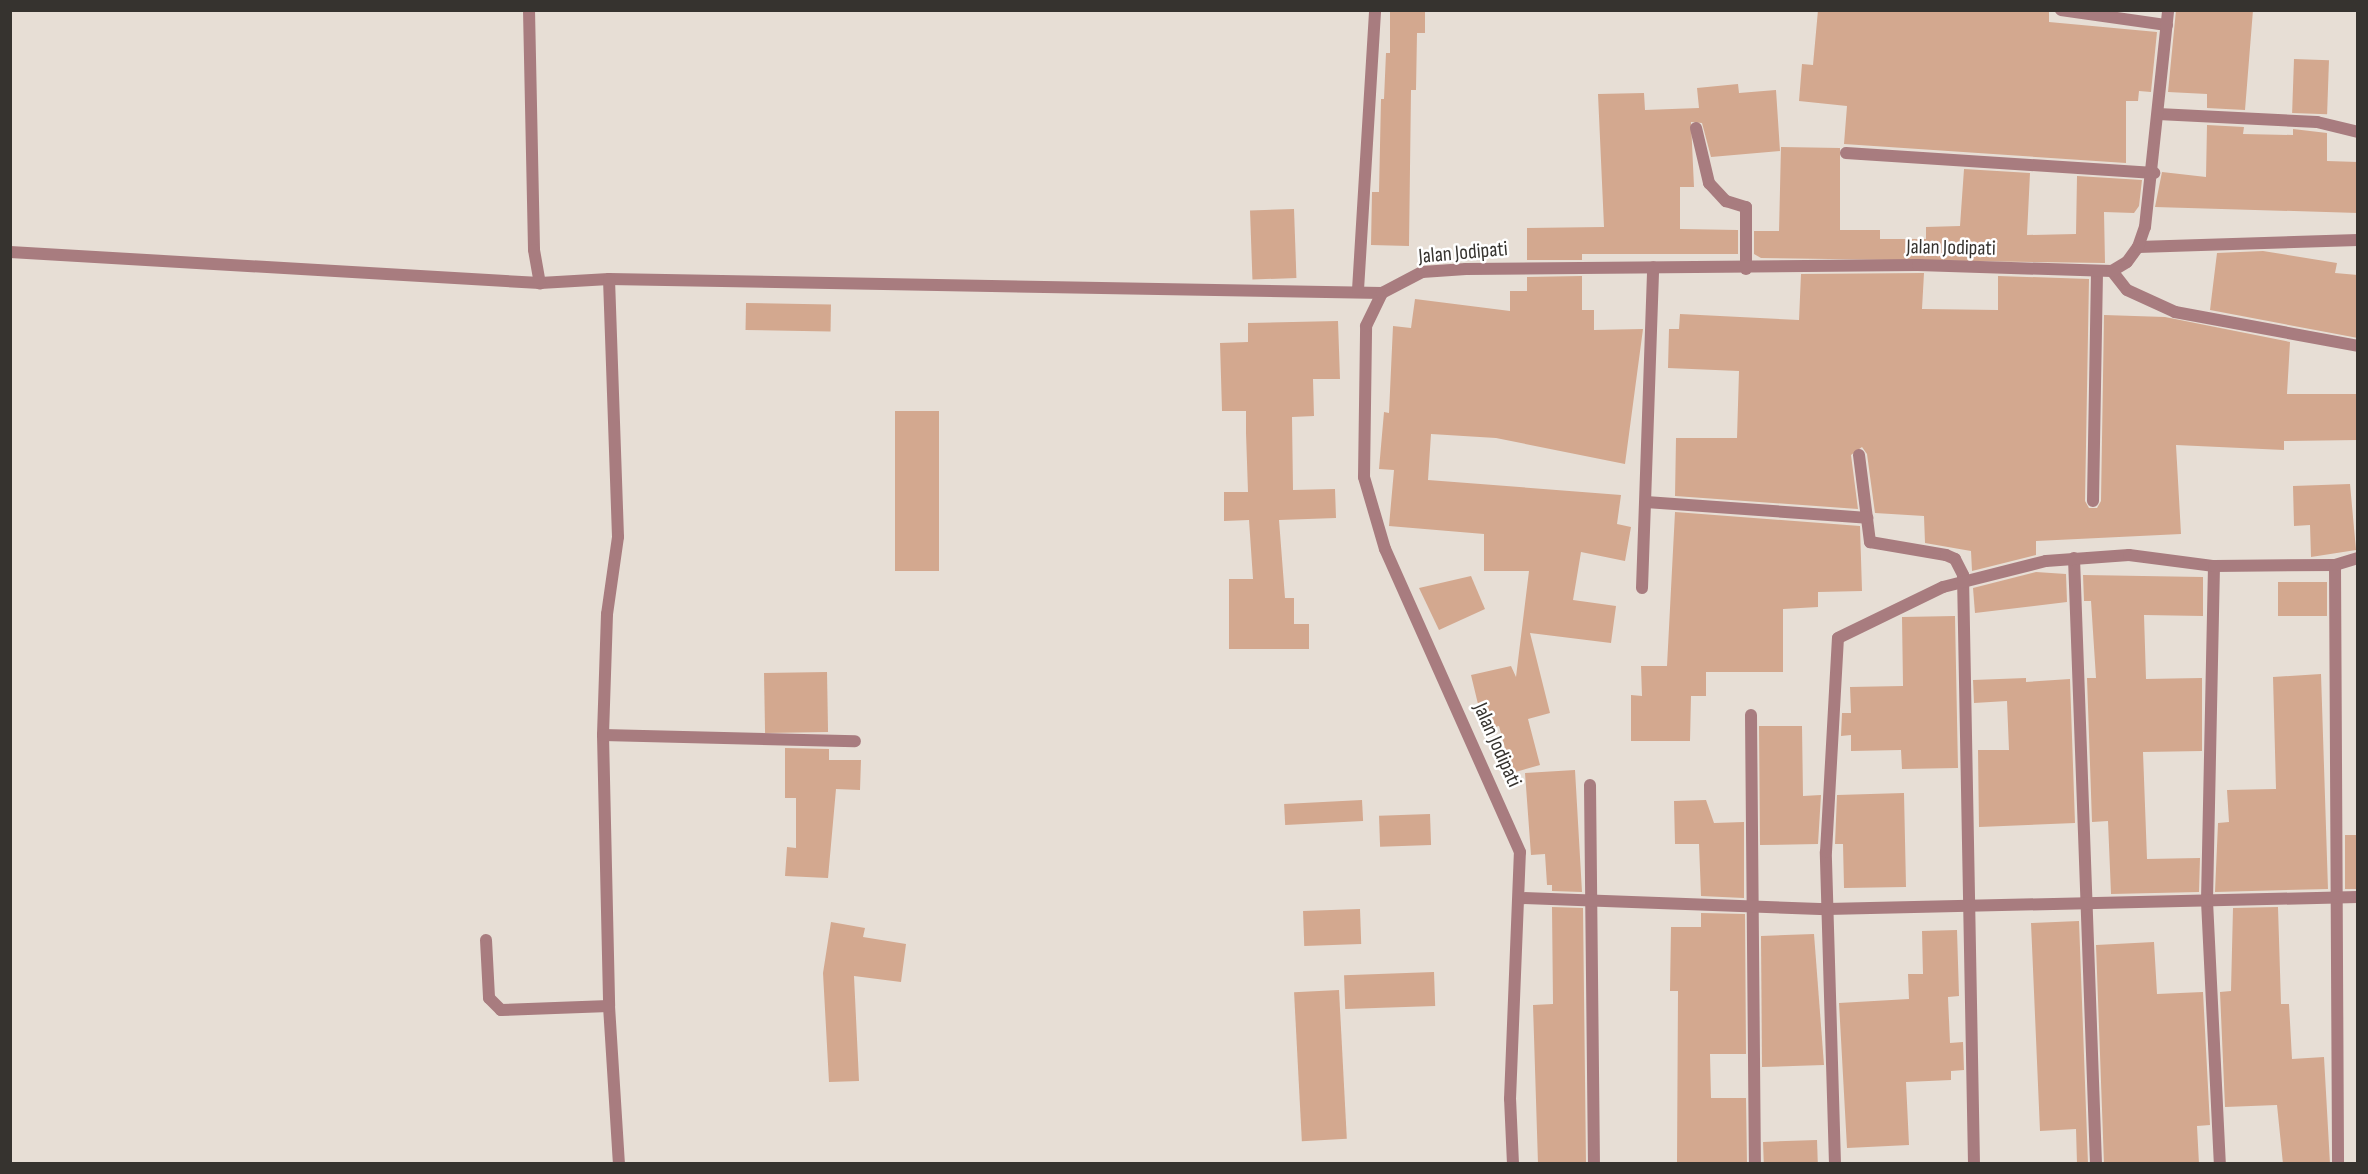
<!DOCTYPE html>
<html>
<head>
<meta charset="utf-8">
<style>
  body { margin:0 }
  #map { position:relative; width:2368px; height:1174px; overflow:hidden; background:#e7ded5; font-family:"Sofia Sans Condensed",sans-serif }
  div>[style] { position:absolute }
  .building>* { inset:0; background:#d3a88f; transform-origin:0 0 }
  .minor>* { height:12px; margin:-6px; padding:0 6px; transform-origin:6px; border-radius:6px; background:#a87c7f }
  .tertiary>* { height:12px; margin:-6px; padding:0 6px; transform-origin:6px; border-radius:6px; background:#a87c7f }
  span { translate:-50% -50%; white-space:nowrap; text-align:center; line-height:1.15; -webkit-text-stroke:5px #fff; paint-order:stroke }
  .street-label { font-size:21px; color:#36332f }
  .frame { position:absolute; inset:0; border:12px solid #36332f; pointer-events:none }
</style>
</head>
<body>
<div id="map">
  <div class="building">
    <i style="clip-path:polygon(1390px 10px,1425px 10px,1425px 33px,1417px 33px,1416px 90px,1411px 90px,1409px 246px,1371px 245px,1372px 192px,1379px 192px,1381px 99px,1384px 99px,1386px 53px,1390px 53px)"></i>
    <i style="clip-path:polygon(1818px 10px,2049px 12px,2049px 22px,2157px 32px,2151px 92px,2139px 91px,2138px 101px,2126px 101px,2126px 163px,1844px 144px,1847px 106px,1799px 101px,1802px 64px,1813px 65px)"></i>
    <i style="clip-path:polygon(2176px 10px,2253px 10px,2245px 110px,2207px 108px,2207px 94px,2168px 92px)"></i>
    <i style="left:2294px;top:59px;width:35px;height:54px;rotate:2deg"></i>
    <i style="clip-path:polygon(1738px 84px,1739px 93px,1776px 90px,1780px 151px,1711px 157px,1702px 123px,1691px 122px,1694px 187px,1680px 187px,1680px 229px,1738px 230px,1738px 254px,1582px 254px,1582px 260px,1527px 260px,1527px 228px,1604px 227px,1598px 94px,1644px 93px,1645px 110px,1699px 108px,1697px 88px)"></i>
    <i style="clip-path:polygon(2207px 125px,2244px 127px,2243px 134px,2293px 135px,2293px 129px,2327px 133px,2327px 161px,2358px 162px,2358px 213px,2155px 207px,2162px 172px,2206px 177px)"></i>
    <i style="clip-path:polygon(1781px 147px,1840px 148px,1840px 230px,1880px 230px,1880px 239px,1926px 239px,1926px 227px,1960px 226px,1964px 169px,2030px 173px,2027px 235px,2076px 234px,2077px 176px,2142px 180px,2139px 206px,2134px 213px,2104px 212px,2105px 263px,1761px 258px,1754px 254px,1754px 231px,1779px 231px)"></i>
    <i style="left:1294px;top:209px;width:69px;height:44px;rotate:88deg"></i>
    <i style="clip-path:polygon(2263px 251px,2337px 263px,2335px 273px,2358px 275px,2358px 338px,2210px 310px,2217px 253px)"></i>
    <i style="clip-path:polygon(1924px 273px,1922px 309px,1998px 310px,1998px 276px,2089px 279px,2085px 501px,2089px 508px,2097px 508px,2101px 501px,2104px 315px,2165px 317px,2290px 342px,2287px 394px,2358px 394px,2358px 440px,2284px 441px,2284px 450px,2176px 445px,2181px 534px,2036px 541px,2036px 555px,1972px 571px,1971px 551px,1925px 543px,1924px 516px,1875px 513px,1867px 454px,1862px 447px,1851px 455px,1858px 509px,1675px 496px,1676px 438px,1737px 438px,1739px 371px,1668px 368px,1669px 329px,1679px 329px,1680px 314px,1799px 320px,1801px 274px)"></i>
    <i style="clip-path:polygon(1582px 276px,1582px 310px,1594px 310px,1594px 330px,1643px 329px,1625px 464px,1496px 438px,1431px 434px,1428px 480px,1621px 495px,1617px 524px,1631px 527px,1625px 561px,1581px 552px,1573px 600px,1616px 606px,1611px 643px,1530px 633px,1550px 713px,1528px 719px,1540px 765px,1512px 773px,1499px 726px,1484px 729px,1471px 675px,1511px 666px,1516px 677px,1529px 571px,1484px 571px,1484px 534px,1389px 526px,1394px 470px,1379px 469px,1384px 412px,1389px 413px,1393px 326px,1411px 328px,1415px 299px,1510px 311px,1510px 291px,1527px 291px,1527px 277px)"></i>
    <i style="left:746px;top:303px;width:85px;height:27px;rotate:1deg"></i>
    <i style="clip-path:polygon(1338px 321px,1340px 379px,1313px 379px,1314px 416px,1292px 417px,1293px 490px,1335px 489px,1336px 518px,1279px 520px,1285px 598px,1294px 598px,1294px 624px,1309px 624px,1309px 649px,1229px 649px,1229px 579px,1253px 579px,1249px 520px,1224px 521px,1224px 492px,1248px 492px,1246px 433px,1246px 411px,1222px 411px,1220px 343px,1248px 342px,1248px 323px)"></i>
    <i style="left:895px;top:411px;width:44px;height:160px"></i>
    <i style="clip-path:polygon(2350px 484px,2356px 550px,2311px 557px,2310px 525px,2294px 526px,2293px 486px)"></i>
    <i style="clip-path:polygon(1675px 512px,1860px 526px,1862px 591px,1818px 592px,1818px 607px,1783px 609px,1783px 672px,1706px 672px,1706px 696px,1691px 696px,1690px 741px,1631px 741px,1631px 695px,1642px 696px,1641px 666px,1667px 666px)"></i>
    <i style="clip-path:polygon(2036px 572px,2066px 574px,2067px 602px,1975px 613px,1973px 588px)"></i>
    <i style="clip-path:polygon(2083px 575px,2203px 577px,2203px 616px,2144px 615px,2146px 679px,2202px 678px,2202px 751px,2143px 752px,2147px 859px,2200px 858px,2199px 892px,2111px 894px,2108px 821px,2092px 822px,2087px 678px,2096px 678px,2091px 601px,2084px 601px)"></i>
    <i style="clip-path:polygon(1471px 576px,1485px 609px,1439px 630px,1419px 588px)"></i>
    <i style="left:2327px;top:582px;width:34px;height:49px;rotate:90deg"></i>
    <i style="clip-path:polygon(1955px 616px,1958px 768px,1902px 769px,1901px 750px,1851px 751px,1851px 735px,1841px 736px,1842px 713px,1851px 713px,1850px 687px,1903px 686px,1902px 617px)"></i>
    <i style="left:827px;top:672px;width:60px;height:63px;rotate:89deg"></i>
    <i style="clip-path:polygon(2321px 674px,2328px 889px,2215px 892px,2218px 823px,2229px 822px,2227px 790px,2276px 789px,2273px 677px)"></i>
    <i style="clip-path:polygon(2026px 678px,2026px 682px,2070px 679px,2075px 823px,1979px 827px,1978px 750px,2009px 750px,2007px 701px,1974px 703px,1973px 680px)"></i>
    <i style="clip-path:polygon(1759px 726px,1802px 726px,1803px 796px,1821px 795px,1818px 844px,1760px 845px)"></i>
    <i style="clip-path:polygon(785px 748px,829px 749px,829px 760px,861px 760px,860px 790px,836px 789px,828px 878px,785px 876px,787px 847px,796px 848px,796px 798px,785px 798px)"></i>
    <i style="clip-path:polygon(1575px 770px,1582px 892px,1552px 891px,1552px 885px,1547px 885px,1545px 854px,1531px 855px,1525px 773px)"></i>
    <i style="clip-path:polygon(1904px 793px,1906px 887px,1844px 888px,1843px 844px,1835px 844px,1837px 795px)"></i>
    <i style="left:1362px;top:800px;width:21px;height:78px;rotate:87deg"></i>
    <i style="clip-path:polygon(1706px 800px,1714px 823px,1744px 822px,1744px 898px,1701px 896px,1699px 844px,1675px 844px,1674px 801px)"></i>
    <i style="left:1430px;top:814px;width:31px;height:51px;rotate:88deg"></i>
    <i style="left:2358px;top:835px;width:54px;height:13px;rotate:90deg"></i>
    <i style="clip-path:polygon(1552px 907px,1583px 908px,1586px 1164px,1538px 1164px,1533px 1005px,1553px 1004px)"></i>
    <i style="clip-path:polygon(2278px 907px,2281px 1004px,2289px 1004px,2292px 1059px,2324px 1057px,2330px 1164px,2283px 1164px,2277px 1105px,2225px 1107px,2220px 992px,2231px 991px,2233px 908px)"></i>
    <i style="left:1360px;top:909px;width:35px;height:57px;rotate:88deg"></i>
    <i style="clip-path:polygon(1701px 913px,1745px 914px,1746px 1054px,1710px 1054px,1711px 1098px,1746px 1098px,1747px 1164px,1677px 1164px,1678px 991px,1670px 991px,1671px 927px,1701px 927px)"></i>
    <i style="clip-path:polygon(2079px 921px,2088px 1164px,2077px 1164px,2076px 1129px,2040px 1131px,2031px 923px)"></i>
    <i style="clip-path:polygon(831px 922px,865px 928px,863px 937px,906px 944px,901px 982px,854px 976px,859px 1081px,829px 1082px,823px 973px)"></i>
    <i style="clip-path:polygon(1957px 930px,1959px 996px,1948px 997px,1950px 1043px,1963px 1042px,1964px 1070px,1951px 1071px,1951px 1080px,1906px 1082px,1909px 1145px,1847px 1148px,1839px 1003px,1909px 999px,1908px 974px,1923px 974px,1922px 931px)"></i>
    <i style="clip-path:polygon(1814px 934px,1824px 1065px,1762px 1067px,1761px 936px)"></i>
    <i style="clip-path:polygon(2154px 942px,2157px 994px,2203px 992px,2210px 1125px,2197px 1126px,2199px 1164px,2104px 1164px,2096px 945px)"></i>
    <i style="left:1434px;top:972px;width:34px;height:90px;rotate:88deg"></i>
    <i style="left:1339px;top:990px;width:149px;height:45px;rotate:87deg"></i>
    <i style="left:1817px;top:1140px;width:24px;height:54px;rotate:88deg"></i>
  </div>
  <div class="minor">
    <i style="left:529px;top:10px;width:240px;rotate:88.8deg"></i>
    <i style="left:534px;top:250px;width:34px;rotate:80deg"></i>
    <i style="left:540px;top:283px;width:69px;rotate:-3.3deg"></i>
    <i style="left:609px;top:279px;width:773px;rotate:1.04deg"></i>
    <i style="left:2061px;top:10px;width:107px;rotate:8.1deg"></i>
    <i style="left:2158px;top:114px;width:159px;rotate:2.9deg"></i>
    <i style="left:2317px;top:122px;width:42px;rotate:13.7deg"></i>
    <i style="left:1696px;top:128px;width:57px;rotate:76.7deg"></i>
    <i style="left:1709px;top:183px;width:25px;rotate:47deg"></i>
    <i style="left:1726px;top:201px;width:21px;rotate:17deg"></i>
    <i style="left:1746px;top:207px;width:62px;rotate:90deg"></i>
    <i style="left:1846px;top:153px;width:309px;rotate:3.7deg"></i>
    <i style="left:2138px;top:247px;width:220px;rotate:-1.8deg"></i>
    <i style="left:10px;top:252px;width:531px;rotate:3.35deg"></i>
    <i style="left:2112px;top:271px;width:24px;rotate:52deg"></i>
    <i style="left:2127px;top:290px;width:53px;rotate:24.6deg"></i>
    <i style="left:2175px;top:312px;width:186px;rotate:10.5deg"></i>
    <i style="left:609px;top:279px;width:258px;rotate:88deg"></i>
    <i style="left:618px;top:537px;width:78px;rotate:98.1deg"></i>
    <i style="left:607px;top:614px;width:121px;rotate:91.9deg"></i>
    <i style="left:603px;top:735px;width:271px;rotate:88.7deg"></i>
    <i style="left:609px;top:1006px;width:158px;rotate:86.4deg"></i>
    <i style="left:1358px;top:290px;width:281px;rotate:-86.5deg"></i>
    <i style="left:1859px;top:455px;width:88px;rotate:82.8deg"></i>
    <i style="left:1870px;top:542px;width:77px;rotate:9.7deg"></i>
    <i style="left:1946px;top:555px;width:10px;rotate:24deg"></i>
    <i style="left:1955px;top:559px;width:18px;rotate:63deg"></i>
    <i style="left:1963px;top:575px;width:589px;rotate:88.93deg"></i>
    <i style="left:2093px;top:501px;width:230px;rotate:-89deg"></i>
    <i style="left:1646px;top:502px;width:222px;rotate:4.1deg"></i>
    <i style="left:2074px;top:558px;width:606px;rotate:87.92deg"></i>
    <i style="left:2335px;top:565px;width:599px;rotate:89.71deg"></i>
    <i style="left:2214px;top:566px;width:335px;rotate:91.2deg"></i>
    <i style="left:2207px;top:901px;width:263px;rotate:87.2deg"></i>
    <i style="left:1642px;top:588px;width:321px;rotate:-88deg"></i>
    <i style="left:1751px;top:715px;width:449px;rotate:89.5deg"></i>
    <i style="left:603px;top:735px;width:252px;rotate:1.4deg"></i>
    <i style="left:1590px;top:785px;width:379px;rotate:89.4deg"></i>
    <i style="left:1522px;top:898px;width:305px;rotate:2.1deg"></i>
    <i style="left:1827px;top:909px;width:531px;rotate:-1.29deg"></i>
    <i style="left:486px;top:940px;width:58px;rotate:87deg"></i>
    <i style="left:489px;top:998px;width:17px;rotate:45deg"></i>
    <i style="left:501px;top:1010px;width:108px;rotate:-2.1deg"></i>
    <i style="left:1835px;top:1164px;width:312px;rotate:-91.7deg"></i>
    <i style="left:1826px;top:852px;width:214px;rotate:-86.8deg"></i>
    <i style="left:1838px;top:638px;width:117px;rotate:-25.9deg"></i>
    <i style="left:1943px;top:587px;width:106px;rotate:-14.2deg"></i>
    <i style="left:2046px;top:561px;width:83px;rotate:-4.1deg"></i>
    <i style="left:2129px;top:555px;width:86px;rotate:7.4deg"></i>
    <i style="left:2214px;top:566px;width:121px;rotate:-0.5deg"></i>
    <i style="left:2335px;top:565px;width:24px;rotate:-17deg"></i>
  </div>
  <div class="tertiary">
    <i style="left:1513px;top:1164px;width:65px;rotate:-92.6deg"></i>
    <i style="left:1510px;top:1099px;width:247px;rotate:-87.7deg"></i>
    <i style="left:1520px;top:852px;width:332px;rotate:-114deg"></i>
    <i style="left:1385px;top:549px;width:75px;rotate:-106.3deg"></i>
    <i style="left:1364px;top:477px;width:151px;rotate:-89.2deg"></i>
    <i style="left:1366px;top:326px;width:37px;rotate:-64deg"></i>
    <i style="left:1382px;top:293px;width:45px;rotate:-27.7deg"></i>
    <i style="left:1422px;top:272px;width:44px;rotate:-3.9deg"></i>
    <i style="left:1466px;top:269px;width:452px;rotate:-0.5deg"></i>
    <i style="left:1918px;top:265px;width:194px;rotate:1.8deg"></i>
    <i style="left:2112px;top:271px;width:17px;rotate:-31deg"></i>
    <i style="left:2127px;top:262px;width:19px;rotate:-54deg"></i>
    <i style="left:2138px;top:247px;width:21px;rotate:-71deg"></i>
    <i style="left:2145px;top:227px;width:218px;rotate:-83.9deg"></i>
  </div>
  <div class="street-label">
    <span style="left:1951px;top:248px;rotate:1deg">Jalan Jodipati</span>
    <span style="left:1463px;top:253px;rotate:-5deg">Jalan Jodipati</span>
    <span style="left:1497px;top:745px;rotate:66deg">Jalan Jodipati</span>
  </div>
  <div class="frame"></div>
</div>
</body>
</html>
